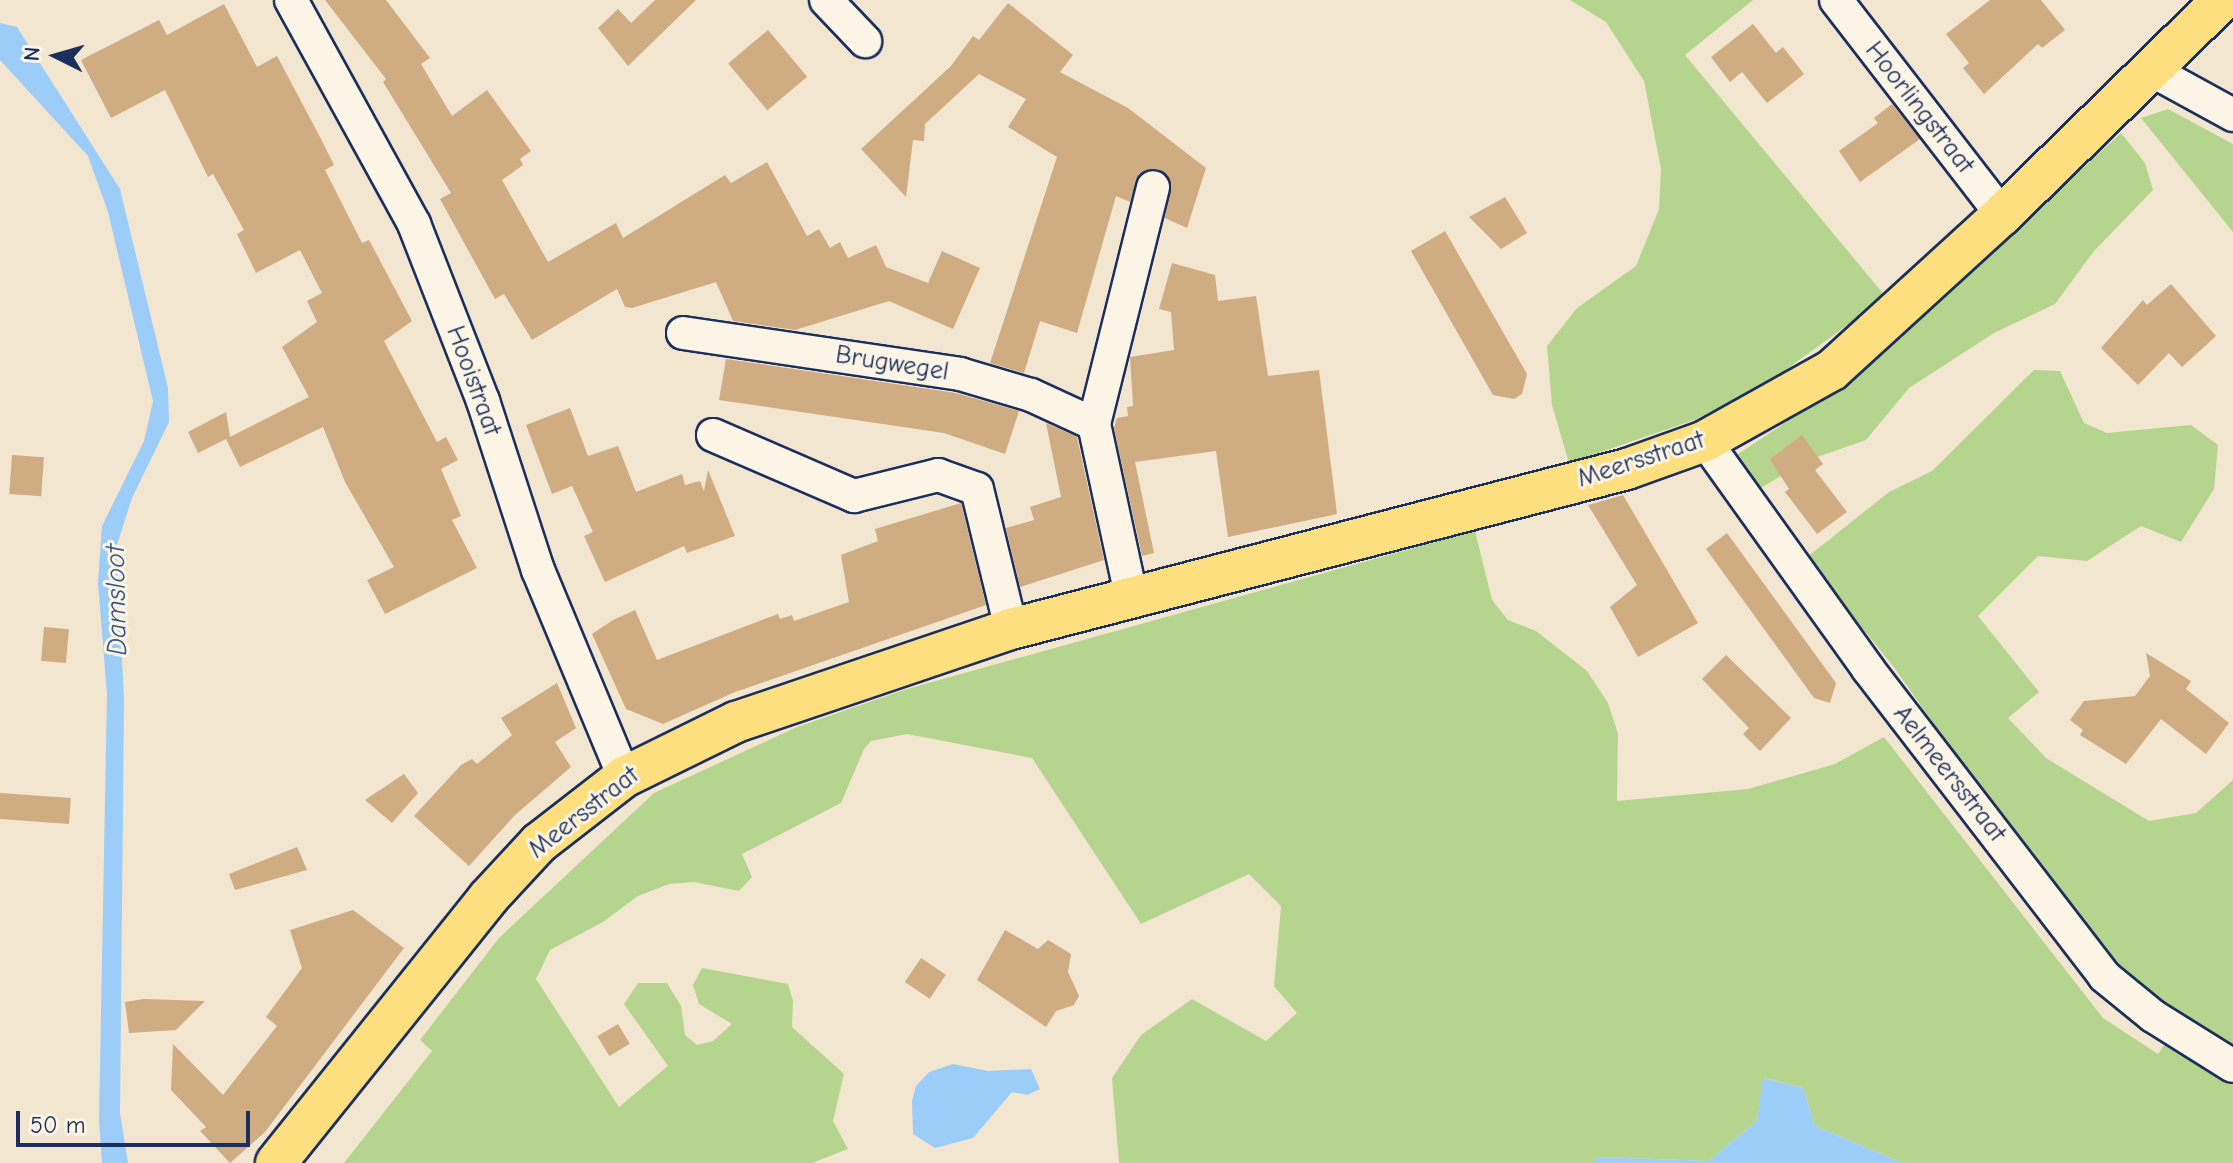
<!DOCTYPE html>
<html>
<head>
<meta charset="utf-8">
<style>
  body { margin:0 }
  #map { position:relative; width:2233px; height:1163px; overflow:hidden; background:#f3e6d1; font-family:"Comic Neue",sans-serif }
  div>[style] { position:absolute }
  .green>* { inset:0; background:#b5d58e }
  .water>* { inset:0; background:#9cccf8 }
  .building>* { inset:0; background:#cfac82; transform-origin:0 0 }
  .roads { filter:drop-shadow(2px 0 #1b2f5e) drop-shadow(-2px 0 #1b2f5e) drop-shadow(0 2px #1b2f5e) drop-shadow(0 -2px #1b2f5e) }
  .minor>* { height:32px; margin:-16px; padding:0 16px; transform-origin:16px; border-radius:16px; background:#fcf5e5 }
  .major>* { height:40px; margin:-20px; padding:0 20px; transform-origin:20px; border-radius:20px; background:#fedf80 }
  span { translate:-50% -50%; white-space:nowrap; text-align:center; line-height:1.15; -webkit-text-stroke:6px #fcf5e5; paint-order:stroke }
  .street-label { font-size:26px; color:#1b2f5e }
  .water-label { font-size:28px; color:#3b5684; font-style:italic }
  .north { position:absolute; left:16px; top:16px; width:80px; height:80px; -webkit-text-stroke:6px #fcf5e5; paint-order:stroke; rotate:275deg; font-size:22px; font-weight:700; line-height:32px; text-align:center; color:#1b2f5e }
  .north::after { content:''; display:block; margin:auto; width:28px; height:36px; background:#1b2f5e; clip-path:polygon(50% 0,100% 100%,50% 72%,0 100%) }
  .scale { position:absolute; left:16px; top:1111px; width:234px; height:36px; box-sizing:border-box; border:4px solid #1b2f5e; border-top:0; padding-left:10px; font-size:24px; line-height:28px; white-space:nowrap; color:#1b2f5e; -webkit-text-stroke:6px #fcf5e5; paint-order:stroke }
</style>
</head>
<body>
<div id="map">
  <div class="green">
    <i style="clip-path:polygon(1570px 0,1753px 0,1685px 55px,1886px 297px,1761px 388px,1694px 420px,1569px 463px,1552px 405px,1547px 346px,1577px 308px,1636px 266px,1659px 209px,1661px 169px,1644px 81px,1606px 22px)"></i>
    <i style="clip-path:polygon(2168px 109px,2233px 144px,2233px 232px,2141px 118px)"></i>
    <i style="clip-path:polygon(2121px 133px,2145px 163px,2153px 190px,2094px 251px,2055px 304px,1994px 333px,1909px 388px,1866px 440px,1806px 461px,1756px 491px,1732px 458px,1856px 376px)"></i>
    <i style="clip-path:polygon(2034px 370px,2060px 371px,2084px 423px,2107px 433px,2191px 425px,2218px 445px,2214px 489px,2181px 542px,2141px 526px,2087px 561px,2038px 556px,1978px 616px,2039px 692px,2008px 718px,2046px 758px,2149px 821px,2196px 813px,2233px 780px,2233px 1163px,1902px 1163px,1815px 1126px,1803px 1088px,1764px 1078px,1757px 1121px,1709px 1161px,1598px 1157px,1593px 1163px,1119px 1163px,1112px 1078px,1141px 1035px,1192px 999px,1266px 1041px,1297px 1013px,1274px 986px,1281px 906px,1249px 874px,1141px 924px,1032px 758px,907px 734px,871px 741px,864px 749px,841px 803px,742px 854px,752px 877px,739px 891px,694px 882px,669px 884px,638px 896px,603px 922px,550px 950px,536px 979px,619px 1107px,668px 1066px,624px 1004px,638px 983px,667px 983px,681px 1006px,685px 1035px,697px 1045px,713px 1041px,732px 1024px,699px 1004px,693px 985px,702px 968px,788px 984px,793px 1001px,792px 1027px,844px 1074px,833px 1121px,848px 1149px,812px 1163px,344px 1163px,432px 1051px,420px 1040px,499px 938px,654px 793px,797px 727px,907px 689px,1475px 531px,1492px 600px,1508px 620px,1536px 631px,1587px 671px,1608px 703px,1618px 734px,1617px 801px,1748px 789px,1835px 764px,1884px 737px,2103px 1018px,2158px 1054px,2182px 1018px,2079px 929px,1893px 666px,1806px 558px,1889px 492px,1932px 471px)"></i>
  </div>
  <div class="water">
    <i style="clip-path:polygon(0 23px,17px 27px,120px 189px,168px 388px,169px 422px,132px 498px,116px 548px,124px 699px,120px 1113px,128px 1163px,102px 1163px,99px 1120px,107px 694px,98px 583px,102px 526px,144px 441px,153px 401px,108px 212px,88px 156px,0 60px)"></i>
    <i style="clip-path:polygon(953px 1064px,988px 1071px,1031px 1069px,1040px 1089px,1027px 1095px,1012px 1092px,973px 1138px,935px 1148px,913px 1134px,912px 1101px,916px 1086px,929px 1072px)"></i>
    <i style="clip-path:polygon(1763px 1078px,1803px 1088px,1815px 1126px,1902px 1163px,1593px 1163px,1598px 1157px,1709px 1161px,1757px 1121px)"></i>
  </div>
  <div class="building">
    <i style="clip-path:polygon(325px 0,386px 0,430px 58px,421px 64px,452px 116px,487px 90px,531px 151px,520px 159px,523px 165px,502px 180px,548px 262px,616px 223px,623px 238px,725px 175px,731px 183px,767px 162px,807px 236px,819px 229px,830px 248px,840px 242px,848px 258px,876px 245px,886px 267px,928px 283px,942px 251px,980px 268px,953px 329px,889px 301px,795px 330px,733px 321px,716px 282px,632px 308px,625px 307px,617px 289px,532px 340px,504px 294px,495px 299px,440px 199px,451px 193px,383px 82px,386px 79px)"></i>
    <i style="clip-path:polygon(655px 0,696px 0,628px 66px,598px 28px,618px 9px,631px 23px)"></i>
    <i style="clip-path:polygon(1990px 0,2041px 0,2065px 30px,2042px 48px,2038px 44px,1984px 94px,1963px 68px,1969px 63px,1946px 34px)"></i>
    <i style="clip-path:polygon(1008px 3px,1073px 55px,1060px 72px,1128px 108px,1206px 168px,1187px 228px,1165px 218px,1171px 183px,1158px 169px,1139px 174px,1130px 202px,1116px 196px,1077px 333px,1040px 321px,1024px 373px,990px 363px,1057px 157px,1008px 127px,1026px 99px,979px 74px,925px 124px,924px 141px,913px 140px,906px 197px,861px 149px,951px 66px,973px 36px,979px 40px)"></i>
    <i style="clip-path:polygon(224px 4px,257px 67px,277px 56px,320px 137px,334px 165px,325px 170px,362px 243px,369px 240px,412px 321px,384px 341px,437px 442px,446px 437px,458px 460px,441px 469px,461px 516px,452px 520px,477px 568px,385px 614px,367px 580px,394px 567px,345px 482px,323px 427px,240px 467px,226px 439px,198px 453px,188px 432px,226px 412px,230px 437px,309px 397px,282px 347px,317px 322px,307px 301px,322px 293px,300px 250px,256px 273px,237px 234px,244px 230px,213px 174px,208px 177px,165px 90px,111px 118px,81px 60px,159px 20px,167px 35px)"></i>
    <i style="clip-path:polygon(1753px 24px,1776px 53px,1783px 47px,1804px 74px,1767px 103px,1742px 72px,1730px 82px,1711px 57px)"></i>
    <i style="left:768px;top:30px;width:61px;height:52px;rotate:50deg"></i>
    <i style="clip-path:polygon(1892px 104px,1920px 139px,1860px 182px,1839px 151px,1878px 123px,1874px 118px)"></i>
    <i style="clip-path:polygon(1505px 197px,1527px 233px,1501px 249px,1469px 217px)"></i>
    <i style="clip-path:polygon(1445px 231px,1527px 374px,1522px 394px,1514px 399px,1493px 395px,1411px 251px)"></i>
    <i style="clip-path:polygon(1172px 263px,1215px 275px,1218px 301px,1256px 296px,1268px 376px,1319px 370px,1337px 514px,1228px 537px,1216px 451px,1135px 462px,1154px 553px,1142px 556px,1114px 428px,1117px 418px,1128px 416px,1127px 407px,1133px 406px,1130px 357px,1174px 350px,1171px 312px,1159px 309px)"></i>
    <i style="clip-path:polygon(2171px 284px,2216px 336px,2182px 367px,2169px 353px,2138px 385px,2101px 348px,2143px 300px,2147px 305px)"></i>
    <i style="clip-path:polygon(726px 359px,956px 393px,1019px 411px,1005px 454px,944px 433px,719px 400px)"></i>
    <i style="clip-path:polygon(570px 408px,588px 456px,618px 446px,636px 492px,682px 474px,685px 485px,700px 481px,704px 491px,708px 470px,735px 536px,687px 553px,684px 546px,605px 582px,584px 536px,593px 532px,572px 486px,552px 494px,526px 425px)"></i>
    <i style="clip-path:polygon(1046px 423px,1077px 437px,1104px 560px,1020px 587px,1006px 528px,1034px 520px,1030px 507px,1061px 497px)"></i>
    <i style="clip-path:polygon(1802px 435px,1823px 464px,1815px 470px,1847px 512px,1817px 534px,1785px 492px,1789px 489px,1770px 459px)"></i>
    <i style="left:12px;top:455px;width:32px;height:39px;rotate:4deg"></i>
    <i style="clip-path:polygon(1623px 495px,1698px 623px,1638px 657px,1610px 607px,1637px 585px,1588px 505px)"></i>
    <i style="clip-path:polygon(961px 503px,986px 605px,735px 692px,663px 724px,626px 709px,592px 634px,613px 620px,635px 610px,657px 660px,778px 614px,780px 619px,792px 615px,794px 621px,849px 602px,841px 555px,878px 541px,875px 529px)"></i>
    <i style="clip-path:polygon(1727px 533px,1836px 683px,1830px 703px,1814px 698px,1706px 549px)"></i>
    <i style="left:44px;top:627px;width:25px;height:34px;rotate:5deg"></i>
    <i style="clip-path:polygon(2146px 653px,2191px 681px,2186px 689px,2229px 723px,2206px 754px,2161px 719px,2126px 764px,2080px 735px,2083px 730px,2070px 720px,2084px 701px,2135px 696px,2150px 676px)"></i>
    <i style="clip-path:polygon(1726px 655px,1791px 718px,1760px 751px,1743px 734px,1749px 728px,1702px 679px)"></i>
    <i style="clip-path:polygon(557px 683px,576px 728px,555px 742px,571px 767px,515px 815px,469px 866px,414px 816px,461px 765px,472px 759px,477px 764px,512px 735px,501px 718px)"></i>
    <i style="clip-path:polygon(404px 774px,418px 793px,392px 823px,365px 800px)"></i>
    <i style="left:0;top:793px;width:71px;height:26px;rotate:4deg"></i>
    <i style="clip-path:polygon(297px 847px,307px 870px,235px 890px,229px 874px)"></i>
    <i style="clip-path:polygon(353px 910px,404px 948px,265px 1132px,230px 1163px,200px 1131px,206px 1127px,171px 1090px,173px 1044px,223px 1095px,277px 1026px,266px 1017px,302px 968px,290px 930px)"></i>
    <i style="clip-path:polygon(1005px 930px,1038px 949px,1048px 940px,1071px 954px,1068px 972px,1079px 996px,1074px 1005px,1056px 1011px,1046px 1027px,977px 980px)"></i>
    <i style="left:921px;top:958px;width:30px;height:29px;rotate:34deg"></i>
    <i style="clip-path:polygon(144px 999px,205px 1001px,176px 1030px,129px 1033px,125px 1002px)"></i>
    <i style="left:618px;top:1024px;width:23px;height:24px;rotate:59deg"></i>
  </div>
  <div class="roads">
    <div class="minor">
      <i style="left:291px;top:0;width:256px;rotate:61.2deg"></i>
      <i style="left:414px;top:224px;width:190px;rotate:68.7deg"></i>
      <i style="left:483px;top:401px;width:178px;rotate:72deg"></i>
      <i style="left:538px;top:570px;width:224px;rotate:67.4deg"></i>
      <i style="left:826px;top:0;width:57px;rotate:46.4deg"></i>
      <i style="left:1836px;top:0;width:272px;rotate:52.3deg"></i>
      <i style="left:2149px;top:69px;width:96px;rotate:28.7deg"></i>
      <i style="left:683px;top:333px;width:280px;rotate:8.4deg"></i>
      <i style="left:960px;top:374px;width:74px;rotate:16.5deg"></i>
      <i style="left:1031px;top:395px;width:69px;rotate:24.7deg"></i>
      <i style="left:1094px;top:424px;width:244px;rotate:-76deg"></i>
      <i style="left:1094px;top:424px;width:175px;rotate:77.8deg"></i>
      <i style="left:713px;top:435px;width:154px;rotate:23.4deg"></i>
      <i style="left:854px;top:496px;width:87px;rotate:-14deg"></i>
      <i style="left:938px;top:475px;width:41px;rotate:19.7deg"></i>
      <i style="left:977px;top:489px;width:144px;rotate:76.3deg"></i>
      <i style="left:1705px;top:441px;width:280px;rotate:54.4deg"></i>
      <i style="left:1868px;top:669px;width:387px;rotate:52.4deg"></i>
      <i style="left:2104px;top:976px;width:63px;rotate:39.2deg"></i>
      <i style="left:2153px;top:1016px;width:94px;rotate:32deg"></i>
    </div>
    <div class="major">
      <i style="left:276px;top:1163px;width:339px;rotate:-51.3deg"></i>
      <i style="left:488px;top:898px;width:75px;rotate:-47.2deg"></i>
      <i style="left:539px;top:843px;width:108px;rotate:-37.8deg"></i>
      <i style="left:624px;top:777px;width:125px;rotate:-26.2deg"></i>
      <i style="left:736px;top:722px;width:290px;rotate:-18.7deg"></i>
      <i style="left:1011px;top:629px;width:636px;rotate:-14.56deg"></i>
      <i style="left:1627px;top:469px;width:83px;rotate:-19.7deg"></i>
      <i style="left:1705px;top:441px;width:145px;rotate:-29.2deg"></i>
      <i style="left:1832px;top:370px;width:230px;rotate:-42.4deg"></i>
      <i style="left:2002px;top:215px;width:308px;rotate:-44.3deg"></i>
    </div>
  </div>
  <div class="street-label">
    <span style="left:1919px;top:108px;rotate:52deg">Hoorlingstraat</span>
    <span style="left:892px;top:364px;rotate:9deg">Brugwegel</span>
    <span style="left:473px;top:381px;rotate:70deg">Hooistraat</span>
    <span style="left:1641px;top:460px;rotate:-18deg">Meersstraat</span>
    <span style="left:1949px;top:774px;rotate:52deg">Aelmeersstraat</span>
    <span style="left:584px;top:813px;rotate:-38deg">Meersstraat</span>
  </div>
  <div class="water-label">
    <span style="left:116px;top:600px;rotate:-91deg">Damsloot</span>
  </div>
  <div class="north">N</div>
  <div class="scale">50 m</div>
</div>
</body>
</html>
